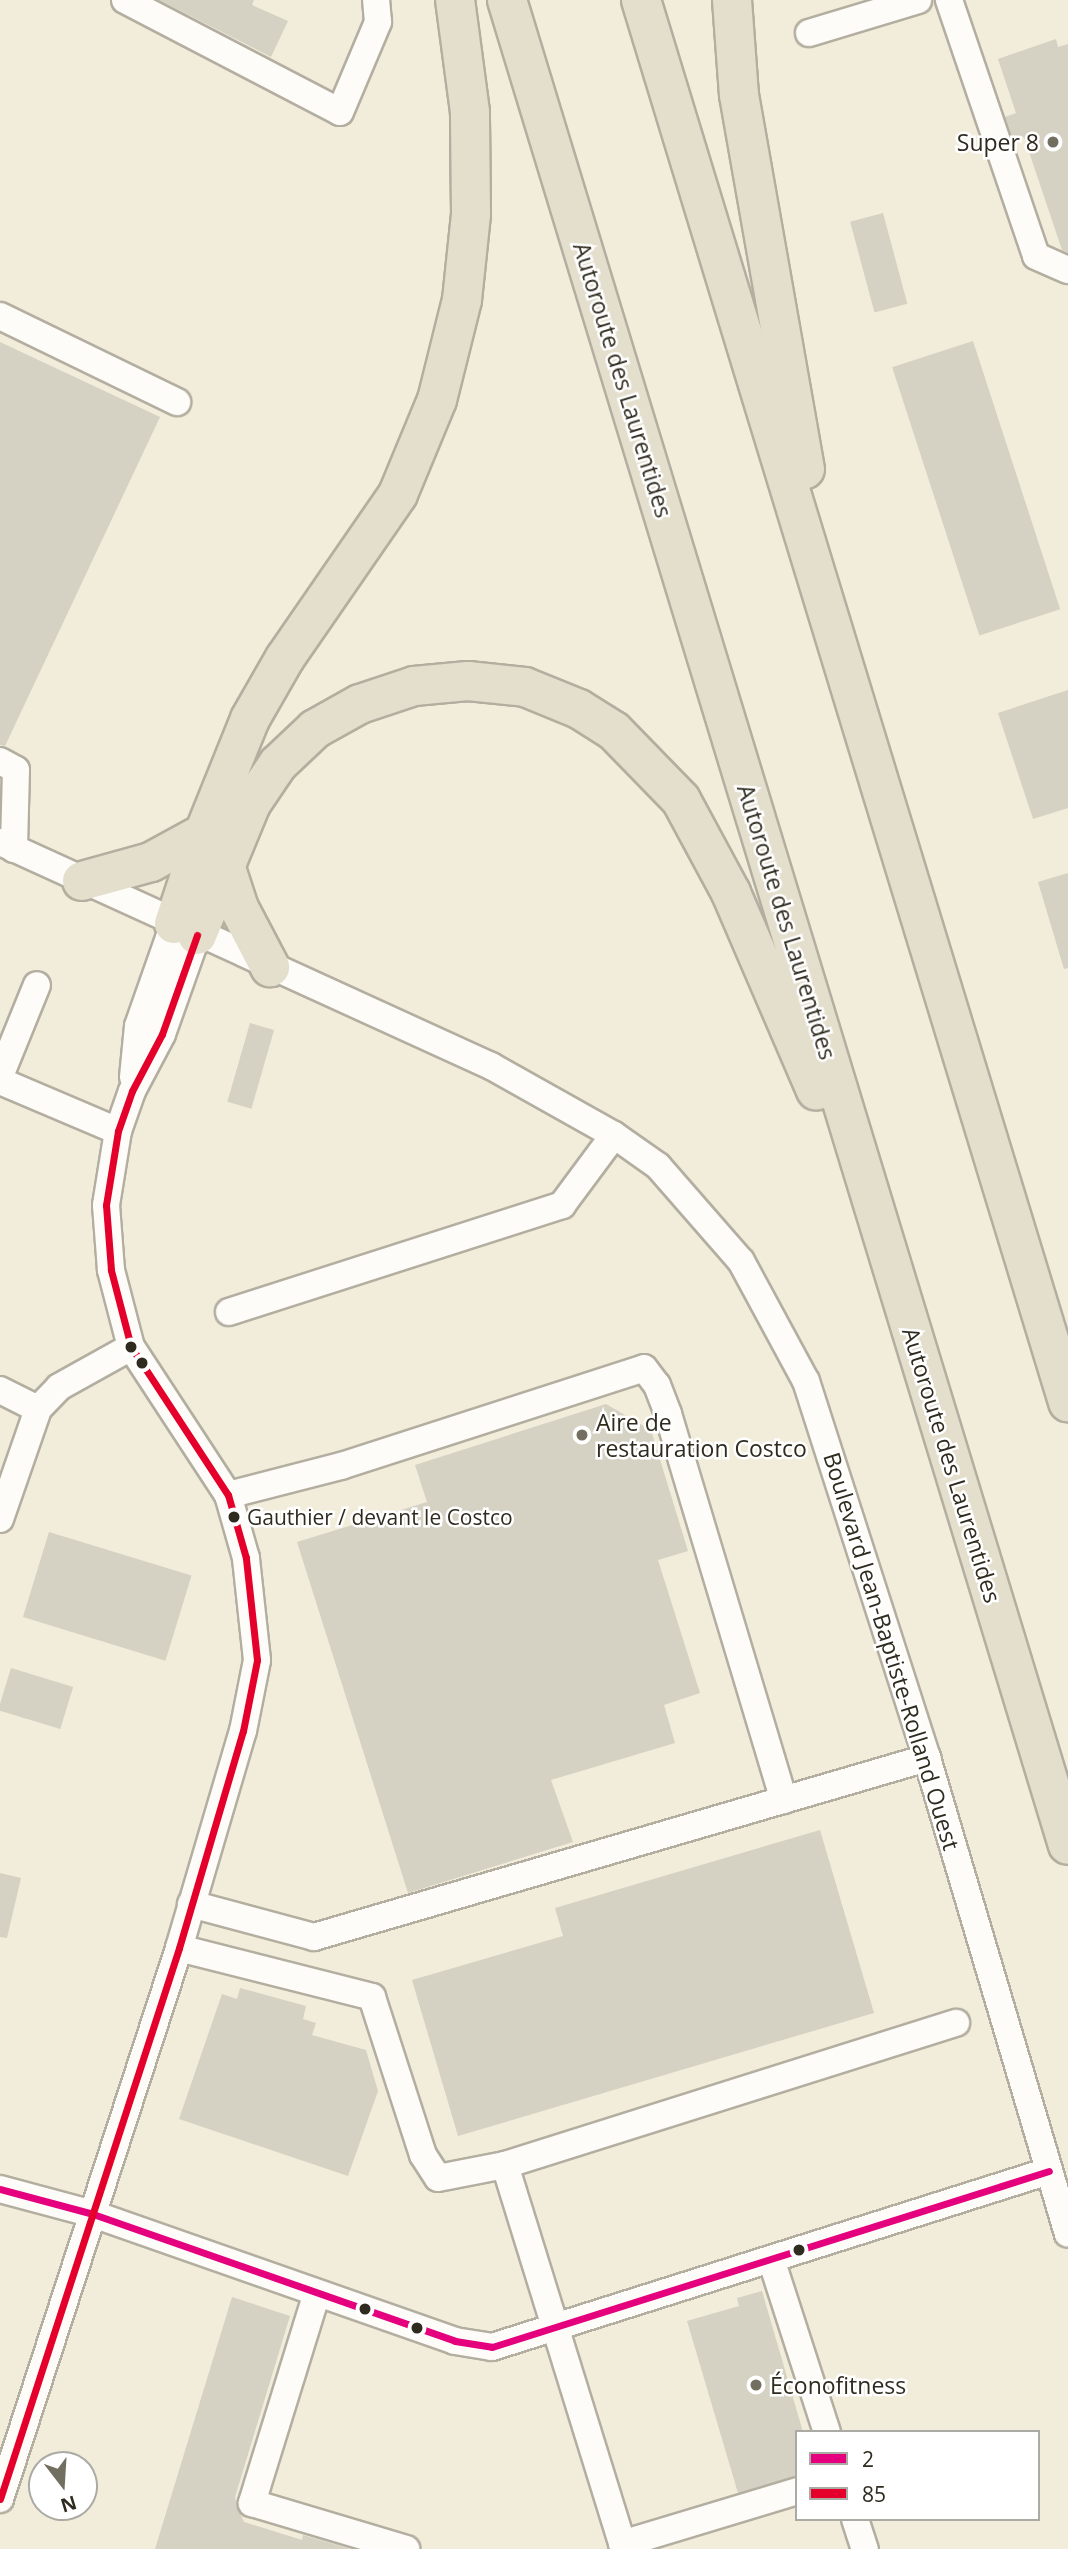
<!DOCTYPE html>
<html>
<head>
<meta charset="utf-8">
<style>
  body { margin:0 }
  #map { position:relative; width:1068px; height:2549px; overflow:hidden; background:#f2ecda; font-family:"Open Sans",sans-serif }
  div>[style] { position:absolute }
  .building>* { inset:0; background:#d5d1c3; transform-origin:0 0 }
  .roads { filter:drop-shadow(2px 0 #b3aea0) drop-shadow(-2px 0 #b3aea0) drop-shadow(0 2px #b3aea0) drop-shadow(0 -2px #b3aea0) }
  .minor>* { height:26px; margin:-13px; padding:0 13px; transform-origin:13px; border-radius:13px; background:#fdfcf9 }
  .highway>* { height:38px; margin:-19px; padding:0 19px; transform-origin:19px; border-radius:19px; background:#e4decd }
  .bus-1>* { height:7px; margin:-3.5px; padding:0 3.5px; transform-origin:3.5px; border-radius:3.5px; background:#e5007d }
  .bus-2>* { height:7px; margin:-3.5px; padding:0 3.5px; transform-origin:3.5px; border-radius:3.5px; background:#e4002b }
  .dots>* { width:19px; height:19px; translate:-50% -50%; box-sizing:border-box; border:4px solid #fff; border-radius:50% }
  span { translate:-50% -50%; white-space:nowrap; text-align:center; line-height:1.15; -webkit-text-stroke:5px #fff; paint-order:stroke }
  .bus-label { font-size:21px; color:#2f2b1f }
  .left { translate:0 -50%; text-align:left }
  .poi-label { font-size:23px; color:#2f2b1f }
  .right { translate:-100% -50%; text-align:right }
  .street-label { font-size:23px; color:#2f2b1f }
  .legend { position:absolute; left:795px; top:2430px; width:245px; height:91px; box-sizing:border-box; background:#fff; border:2px solid #acaaa5; margin:0; padding:9px 12px; list-style:none; font-size:21px; color:#2f2b1f }
  .legend li { display:flex; align-items:center; gap:14px; height:35px }
  .legend b { width:35px; border:2px solid #acaaa5 }
  .north { position:absolute; left:28px; top:2451px; width:70px; height:70px; box-sizing:border-box; background:#fff; border:2px solid #acaaa5; border-radius:50%; rotate:163deg; font-size:19px; font-weight:700; line-height:28px; text-align:center; color:#2f2b1f }
  .north::after { content:''; display:block; margin:auto; width:24px; height:32px; background:#736f60; clip-path:polygon(50% 0,100% 100%,50% 72%,0 100%) }
</style>
</head>
<body>
<div id="map">
  <div class="building">
    <i style="clip-path:polygon(159px 0,254px 0,252px 5px,288px 21px,271px 57px)"></i>
    <i style="clip-path:polygon(1056px 39px,1058px 47px,1068px 44px,1068px 253px,1062px 250px,1024px 137px,1013px 140px,1005px 117px,1016px 113px,998px 59px)"></i>
    <i style="left:883px;top:213px;width:94px;height:34px;rotate:75deg"></i>
    <i style="left:973px;top:341px;width:282px;height:85px;rotate:72deg"></i>
    <i style="clip-path:polygon(0 342px,160px 417px,5px 746px,0 745px)"></i>
    <i style="clip-path:polygon(1068px 690px,1068px 808px,1033px 819px,998px 713px)"></i>
    <i style="clip-path:polygon(1068px 873px,1068px 968px,1064px 969px,1038px 882px)"></i>
    <i style="left:250px;top:1023px;width:25px;height:82px;rotate:16deg"></i>
    <i style="clip-path:polygon(606px 1404px,651px 1430px,688px 1551px,658px 1560px,700px 1693px,664px 1705px,675px 1743px,551px 1780px,573px 1842px,408px 1893px,297px 1542px,427px 1502px,415px 1465px)"></i>
    <i style="left:49px;top:1532px;width:149px;height:89px;rotate:17deg"></i>
    <i style="left:11px;top:1668px;width:65px;height:44px;rotate:17deg"></i>
    <i style="clip-path:polygon(820px 1830px,874px 2013px,458px 2136px,412px 1980px,563px 1936px,555px 1908px)"></i>
    <i style="clip-path:polygon(0 1873px,21px 1878px,7px 1938px,0 1937px)"></i>
    <i style="clip-path:polygon(240px 1988px,306px 2006px,303px 2019px,316px 2023px,312px 2035px,366px 2050px,378px 2091px,348px 2176px,179px 2119px,222px 1994px,237px 1999px)"></i>
    <i style="clip-path:polygon(762px 2291px,803px 2432px,797px 2432px,797px 2476px,738px 2493px,687px 2321px,739px 2306px,737px 2298px)"></i>
    <i style="clip-path:polygon(232px 2297px,290px 2316px,235px 2497px,237px 2507px,244px 2522px,302px 2540px,303px 2535px,351px 2549px,155px 2549px)"></i>
  </div>
  <div class="roads">
    <div class="minor">
      <i style="left:125px;top:0;width:242px;rotate:27.5deg"></i>
      <i style="left:340px;top:112px;width:98px;rotate:-67.1deg"></i>
      <i style="left:378px;top:22px;width:22px;rotate:-95deg"></i>
      <i style="left:949px;top:0;width:270px;rotate:71.2deg"></i>
      <i style="left:1036px;top:256px;width:35px;rotate:24deg"></i>
      <i style="left:809px;top:33px;width:114px;rotate:-16.8deg"></i>
      <i style="left:0;top:316px;width:197px;rotate:25.9deg"></i>
      <i style="left:0;top:761px;width:18px;rotate:29deg"></i>
      <i style="left:16px;top:770px;width:79px;rotate:91.5deg"></i>
      <i style="left:0;top:842px;width:540px;rotate:24.52deg"></i>
      <i style="left:491px;top:1066px;width:141px;rotate:29.3deg"></i>
      <i style="left:614px;top:1135px;width:54px;rotate:35.2deg"></i>
      <i style="left:658px;top:1166px;width:126px;rotate:48.9deg"></i>
      <i style="left:741px;top:1261px;width:136px;rotate:61.6deg"></i>
      <i style="left:806px;top:1381px;width:396px;rotate:72.2deg"></i>
      <i style="left:927px;top:1758px;width:496px;rotate:73.5deg"></i>
      <i style="left:0;top:1076px;width:98px;rotate:-67.9deg"></i>
      <i style="left:133px;top:1077px;width:51px;rotate:-84.4deg"></i>
      <i style="left:138px;top:1026px;width:108px;rotate:-70.6deg"></i>
      <i style="left:0;top:1081px;width:128px;rotate:23deg"></i>
      <i style="left:229px;top:1312px;width:350px;rotate:-17.8deg"></i>
      <i style="left:562px;top:1205px;width:87px;rotate:-53.4deg"></i>
      <i style="left:0;top:1390px;width:42px;rotate:26.6deg"></i>
      <i style="left:228px;top:1495px;width:117px;rotate:-14.4deg"></i>
      <i style="left:341px;top:1466px;width:318px;rotate:-17.9deg"></i>
      <i style="left:644px;top:1368px;width:21px;rotate:53deg"></i>
      <i style="left:657px;top:1385px;width:31px;rotate:69deg"></i>
      <i style="left:668px;top:1414px;width:403px;rotate:73.3deg"></i>
      <i style="left:0;top:1519px;width:116px;rotate:-70.9deg"></i>
      <i style="left:38px;top:1409px;width:30px;rotate:-46deg"></i>
      <i style="left:59px;top:1387px;width:82px;rotate:-29.1deg"></i>
      <i style="left:191px;top:1904px;width:127px;rotate:15deg"></i>
      <i style="left:314px;top:1937px;width:639px;rotate:-16.28deg"></i>
      <i style="left:179px;top:1948px;width:199px;rotate:14.2deg"></i>
      <i style="left:372px;top:1997px;width:166px;rotate:72.1deg"></i>
      <i style="left:423px;top:2155px;width:27px;rotate:57deg"></i>
      <i style="left:438px;top:2178px;width:68px;rotate:-11deg"></i>
      <i style="left:505px;top:2165px;width:473px;rotate:-17.5deg"></i>
      <i style="left:505px;top:2165px;width:402px;rotate:72.8deg"></i>
      <i style="left:0;top:2189px;width:96px;rotate:15deg"></i>
      <i style="left:93px;top:2214px;width:384px;rotate:19.3deg"></i>
      <i style="left:455px;top:2341px;width:37px;rotate:9deg"></i>
      <i style="left:492px;top:2347px;width:584px;rotate:-17.54deg"></i>
      <i style="left:771px;top:2259px;width:182px;rotate:72.1deg"></i>
      <i style="left:316px;top:2296px;width:217px;rotate:107.2deg"></i>
      <i style="left:252px;top:2503px;width:161px;rotate:16.6deg"></i>
      <i style="left:0;top:2499px;width:579px;rotate:-72deg"></i>
      <i style="left:179px;top:1948px;width:226px;rotate:-73.6deg"></i>
      <i style="left:243px;top:1731px;width:72px;rotate:-78.8deg"></i>
      <i style="left:257px;top:1660px;width:103px;rotate:-96.2deg"></i>
      <i style="left:246px;top:1558px;width:66px;rotate:-105.9deg"></i>
      <i style="left:228px;top:1495px;width:177px;rotate:-123.2deg"></i>
      <i style="left:131px;top:1347px;width:80px;rotate:-104.6deg"></i>
      <i style="left:111px;top:1270px;width:65px;rotate:-94.4deg"></i>
      <i style="left:106px;top:1205px;width:75px;rotate:-80.8deg"></i>
      <i style="left:118px;top:1131px;width:42px;rotate:-70.7deg"></i>
      <i style="left:132px;top:1091px;width:64px;rotate:-62.2deg"></i>
      <i style="left:162px;top:1034px;width:105px;rotate:-70.5deg"></i>
      <i style="left:855px;top:2519px;width:32px;rotate:72deg"></i>
      <i style="left:622px;top:2544px;width:183px;rotate:-16.8deg"></i>
    </div>
    <div class="highway">
      <i style="left:507px;top:0;width:1928px;rotate:73.09deg"></i>
      <i style="left:641px;top:0;width:1466px;rotate:73.06deg"></i>
      <i style="left:732px;top:0;width:95px;rotate:85.8deg"></i>
      <i style="left:739px;top:95px;width:380px;rotate:80deg"></i>
      <i style="left:225px;top:865px;width:45px;rotate:72deg"></i>
      <i style="left:239px;top:908px;width:67px;rotate:62.3deg"></i>
      <i style="left:82px;top:881px;width:72px;rotate:-15.4deg"></i>
      <i style="left:151px;top:862px;width:60px;rotate:-28.7deg"></i>
      <i style="left:174px;top:924px;width:96px;rotate:-71.8deg"></i>
      <i style="left:204px;top:833px;width:123px;rotate:-68deg"></i>
      <i style="left:250px;top:719px;width:70px;rotate:-60.2deg"></i>
      <i style="left:285px;top:658px;width:199px;rotate:-55.4deg"></i>
      <i style="left:398px;top:494px;width:102px;rotate:-67.5deg"></i>
      <i style="left:437px;top:400px;width:103px;rotate:-76deg"></i>
      <i style="left:462px;top:300px;width:86px;rotate:-84deg"></i>
      <i style="left:471px;top:214px;width:102px;rotate:-90.6deg"></i>
      <i style="left:470px;top:112px;width:113px;rotate:-97.6deg"></i>
      <i style="left:197px;top:935px;width:142px;rotate:-67.6deg"></i>
      <i style="left:251px;top:804px;width:48px;rotate:-56deg"></i>
      <i style="left:278px;top:764px;width:51px;rotate:-43.4deg"></i>
      <i style="left:315px;top:729px;width:51px;rotate:-29.1deg"></i>
      <i style="left:360px;top:704px;width:57px;rotate:-18.4deg"></i>
      <i style="left:414px;top:686px;width:54px;rotate:-5.3deg"></i>
      <i style="left:468px;top:681px;width:57px;rotate:6deg"></i>
      <i style="left:525px;top:687px;width:58px;rotate:22.2deg"></i>
      <i style="left:579px;top:709px;width:41px;rotate:32.2deg"></i>
      <i style="left:614px;top:731px;width:96px;rotate:45.8deg"></i>
      <i style="left:681px;top:800px;width:106px;rotate:61.7deg"></i>
      <i style="left:731px;top:893px;width:215px;rotate:66.7deg"></i>
    </div>
  </div>
  <div class="bus-1">
    <i style="left:0;top:2189px;width:96px;rotate:15deg"></i>
    <i style="left:93px;top:2214px;width:384px;rotate:19.3deg"></i>
    <i style="left:455px;top:2341px;width:37px;rotate:9deg"></i>
    <i style="left:492px;top:2347px;width:584px;rotate:-17.54deg"></i>
  </div>
  <div class="bus-2">
    <i style="left:0;top:2499px;width:579px;rotate:-72deg"></i>
    <i style="left:179px;top:1948px;width:226px;rotate:-73.6deg"></i>
    <i style="left:243px;top:1731px;width:72px;rotate:-78.8deg"></i>
    <i style="left:257px;top:1660px;width:103px;rotate:-96.2deg"></i>
    <i style="left:246px;top:1558px;width:66px;rotate:-105.9deg"></i>
    <i style="left:228px;top:1495px;width:177px;rotate:-123.2deg"></i>
    <i style="left:131px;top:1347px;width:80px;rotate:-104.6deg"></i>
    <i style="left:111px;top:1270px;width:65px;rotate:-94.4deg"></i>
    <i style="left:106px;top:1205px;width:75px;rotate:-80.8deg"></i>
    <i style="left:118px;top:1131px;width:42px;rotate:-70.7deg"></i>
    <i style="left:132px;top:1091px;width:64px;rotate:-62.2deg"></i>
    <i style="left:162px;top:1034px;width:105px;rotate:-70.5deg"></i>
  </div>
  <div class="dots">
    <i style="left:1053px;top:142px;background:#736f60"></i>
    <i style="left:131px;top:1347px;background:#2f2b1f"></i>
    <i style="left:142px;top:1363px;background:#2f2b1f"></i>
    <i style="left:582px;top:1435px;background:#736f60"></i>
    <i style="left:234px;top:1517px;background:#2f2b1f"></i>
    <i style="left:799px;top:2250px;background:#2f2b1f"></i>
    <i style="left:365px;top:2309px;background:#2f2b1f"></i>
    <i style="left:417px;top:2328px;background:#2f2b1f"></i>
    <i style="left:756px;top:2385px;background:#736f60"></i>
  </div>
  <div class="bus-label">
    <span class="left" style="left:247px;top:1517px">Gauthier / devant le Costco</span>
  </div>
  <div class="poi-label">
    <span class="right" style="left:1039px;top:142px">Super 8</span>
    <span class="left" style="left:596px;top:1435px">Aire de<br>restauration Costco</span>
    <span class="left" style="left:770px;top:2385px">Éconofitness</span>
  </div>
  <div class="street-label">
    <span style="left:623px;top:380px;rotate:73deg">Autoroute des Laurentides</span>
    <span style="left:787px;top:922px;rotate:73deg">Autoroute des Laurentides</span>
    <span style="left:952px;top:1465px;rotate:73deg">Autoroute des Laurentides</span>
    <span style="left:892px;top:1651px;rotate:73deg">Boulevard Jean-Baptiste-Rolland Ouest</span>
  </div>
  <ul class="legend">
  <li><b style="height:9px;background:#e5007d"></b>2</li>
  <li><b style="height:9px;background:#e4002b"></b>85</li>
  </ul>
  <div class="north">N</div>
</div>
</body>
</html>
